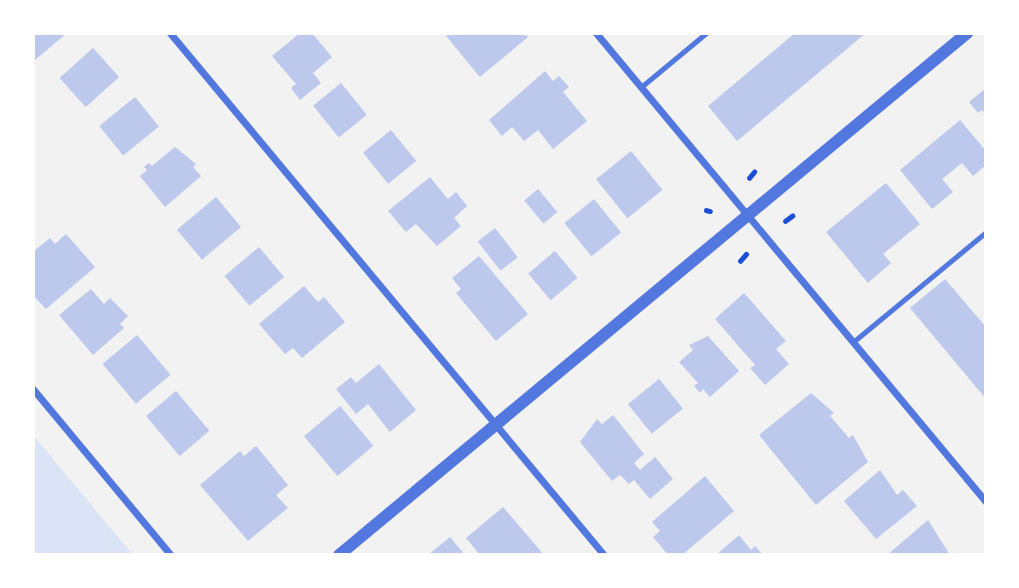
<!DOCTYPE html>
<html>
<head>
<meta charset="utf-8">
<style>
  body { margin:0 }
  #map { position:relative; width:1019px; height:588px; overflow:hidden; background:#f2f2f2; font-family:"PT Sans",sans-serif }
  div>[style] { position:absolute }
  .green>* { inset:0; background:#dbe4f7 }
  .building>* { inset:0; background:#bdc9ec; transform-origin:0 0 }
  .path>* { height:4.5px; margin:-2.25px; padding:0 2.25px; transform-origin:2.25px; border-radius:2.25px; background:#1d4ed8 }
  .service>* { height:5px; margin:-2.5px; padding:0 2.5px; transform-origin:2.5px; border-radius:2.5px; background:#5277de }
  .minor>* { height:7px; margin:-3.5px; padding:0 3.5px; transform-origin:3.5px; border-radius:3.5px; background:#5277de }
  .tertiary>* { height:12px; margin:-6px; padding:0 6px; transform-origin:6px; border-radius:6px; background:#5277de }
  span { translate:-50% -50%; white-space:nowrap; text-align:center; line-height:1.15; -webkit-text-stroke:5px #fff; paint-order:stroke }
  .frame { position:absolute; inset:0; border:35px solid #fff; pointer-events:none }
</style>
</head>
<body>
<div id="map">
  <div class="green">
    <i style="clip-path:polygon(33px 435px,133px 555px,33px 555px)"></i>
  </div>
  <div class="building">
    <i style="clip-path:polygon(33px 33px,67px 33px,35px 60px)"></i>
    <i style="clip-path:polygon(300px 33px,312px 33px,332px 57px,313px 73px,321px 83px,300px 100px,291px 88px,296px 84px,272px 56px)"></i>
    <i style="clip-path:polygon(449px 33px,524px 33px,528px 37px,480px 77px,446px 36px)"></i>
    <i style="clip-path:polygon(795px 33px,866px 33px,737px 141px,708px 106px)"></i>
    <i style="left:93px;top:48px;width:39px;height:45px;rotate:48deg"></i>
    <i style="clip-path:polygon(545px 71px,553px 81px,559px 76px,569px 87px,563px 92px,587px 121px,553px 149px,538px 130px,524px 141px,512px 127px,502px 136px,489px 120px)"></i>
    <i style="left:341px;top:83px;width:41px;height:36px;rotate:51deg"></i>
    <i style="clip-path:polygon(986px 88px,986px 114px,982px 110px,978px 113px,969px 102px)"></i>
    <i style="left:135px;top:97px;width:38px;height:46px;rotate:51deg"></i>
    <i style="clip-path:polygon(960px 120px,986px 151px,986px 165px,973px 176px,962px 163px,942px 179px,953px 192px,932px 209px,900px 170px)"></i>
    <i style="left:391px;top:130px;width:40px;height:36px;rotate:51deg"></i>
    <i style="clip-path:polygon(175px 147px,196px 164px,193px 167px,201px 176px,165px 207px,140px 176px,147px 170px,144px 167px,149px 163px,152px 166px)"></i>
    <i style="left:631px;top:151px;width:50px;height:45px;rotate:51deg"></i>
    <i style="clip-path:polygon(430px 177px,448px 199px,456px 192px,467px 206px,454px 218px,461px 226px,437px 246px,416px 224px,406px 232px,388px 211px)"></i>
    <i style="clip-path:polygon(886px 183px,920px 224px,883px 254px,891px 263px,868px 283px,826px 232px)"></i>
    <i style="left:538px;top:189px;width:30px;height:18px;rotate:50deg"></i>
    <i style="left:216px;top:197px;width:39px;height:51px;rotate:50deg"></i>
    <i style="left:594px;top:199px;width:43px;height:38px;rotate:51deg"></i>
    <i style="left:495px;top:228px;width:37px;height:22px;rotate:52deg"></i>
    <i style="clip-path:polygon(66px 234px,95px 267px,46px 309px,33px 295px,33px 252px,50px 238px,55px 244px)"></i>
    <i style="left:259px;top:247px;width:39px;height:45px;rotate:50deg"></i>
    <i style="left:555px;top:251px;width:35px;height:35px;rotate:50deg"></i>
    <i style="clip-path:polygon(479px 256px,528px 314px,496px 341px,456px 293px,461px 289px,452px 278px)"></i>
    <i style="clip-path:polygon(945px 279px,986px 327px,986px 399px,910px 308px)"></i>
    <i style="clip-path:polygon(304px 286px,318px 302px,324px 297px,345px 322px,302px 358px,293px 348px,285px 354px,259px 324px)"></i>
    <i style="clip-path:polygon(91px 289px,104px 304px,110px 298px,128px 316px,120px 324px,124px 328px,93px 355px,59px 315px)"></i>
    <i style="clip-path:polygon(744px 293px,786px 341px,776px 349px,789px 364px,765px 385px,750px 368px,755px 365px,715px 319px)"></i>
    <i style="left:137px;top:335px;width:52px;height:45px;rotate:50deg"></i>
    <i style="clip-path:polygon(708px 336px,739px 371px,710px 397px,703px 389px,700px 393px,694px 386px,698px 383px,679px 362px,693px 350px,689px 345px)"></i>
    <i style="clip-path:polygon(379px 364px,416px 410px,390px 432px,368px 404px,356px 414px,336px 389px,351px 377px,356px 383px)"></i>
    <i style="left:659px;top:379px;width:38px;height:40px;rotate:51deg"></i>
    <i style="left:176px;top:391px;width:52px;height:39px;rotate:50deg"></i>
    <i style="clip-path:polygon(811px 393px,834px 413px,830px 416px,849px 438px,853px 435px,868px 462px,816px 505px,759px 435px)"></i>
    <i style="left:340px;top:406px;width:52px;height:47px;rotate:50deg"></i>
    <i style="clip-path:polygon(613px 415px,644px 454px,634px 463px,640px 470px,655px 457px,673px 479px,650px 499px,634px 480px,629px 484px,620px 475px,612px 481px,580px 442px,597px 419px,602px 424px)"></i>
    <i style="clip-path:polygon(256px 446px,288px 485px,276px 495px,288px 508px,248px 541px,200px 485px,240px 451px,244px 456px)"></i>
    <i style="clip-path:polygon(880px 470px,897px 495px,903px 490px,917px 506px,876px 539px,844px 501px)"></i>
    <i style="clip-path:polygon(705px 476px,734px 511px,682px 555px,668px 555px,653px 537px,660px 531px,652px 522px)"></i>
    <i style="clip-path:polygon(503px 507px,544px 555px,480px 555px,466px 538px)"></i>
    <i style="clip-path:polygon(928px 520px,950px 555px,887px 555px)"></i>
    <i style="clip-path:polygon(739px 535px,751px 550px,755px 546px,763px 555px,716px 555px)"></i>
    <i style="clip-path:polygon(450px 537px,465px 555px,428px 555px)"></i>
  </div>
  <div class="path">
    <i style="left:749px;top:178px;width:8px;rotate:-50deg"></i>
    <i style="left:706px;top:210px;width:4px;rotate:14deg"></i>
    <i style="left:785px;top:221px;width:9px;rotate:-36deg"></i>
    <i style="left:740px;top:261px;width:9px;rotate:-49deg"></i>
  </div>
  <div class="service">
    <i style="left:641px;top:87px;width:85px;rotate:-39.7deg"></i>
    <i style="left:853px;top:342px;width:173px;rotate:-39.6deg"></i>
  </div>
  <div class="minor">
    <i style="left:170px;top:33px;width:679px;rotate:50.26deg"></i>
    <i style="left:596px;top:33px;width:610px;rotate:50.25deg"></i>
    <i style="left:33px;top:389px;width:216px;rotate:50.3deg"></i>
  </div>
  <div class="tertiary">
    <i style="left:339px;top:555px;width:817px;rotate:-39.73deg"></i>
  </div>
  <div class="frame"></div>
</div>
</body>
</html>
